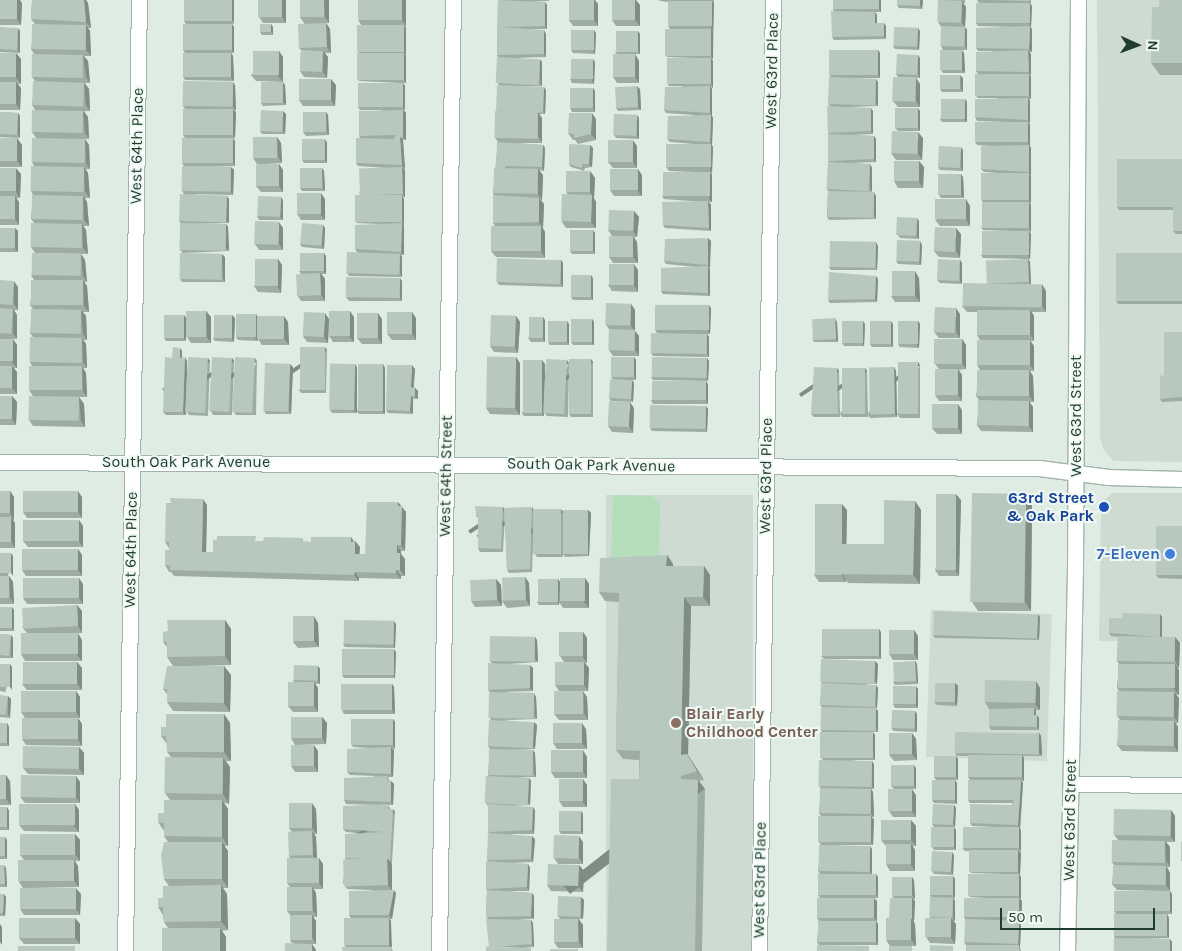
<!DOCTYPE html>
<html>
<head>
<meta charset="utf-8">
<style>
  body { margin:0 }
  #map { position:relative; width:1182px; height:951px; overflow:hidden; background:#dfece4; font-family:Karla,sans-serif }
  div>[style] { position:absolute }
  .built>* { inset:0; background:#cddbd3; transform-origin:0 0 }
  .green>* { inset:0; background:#b5dfba }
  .roads { filter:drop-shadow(1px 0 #a1b4aa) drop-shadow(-1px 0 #a1b4aa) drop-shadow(0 1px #a1b4aa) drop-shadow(0 -1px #a1b4aa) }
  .street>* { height:15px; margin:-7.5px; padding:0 7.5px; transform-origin:7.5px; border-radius:7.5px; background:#fff }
  .secondary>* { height:15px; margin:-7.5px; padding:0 7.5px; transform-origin:7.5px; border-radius:7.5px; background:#fff }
  .wall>* { inset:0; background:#9dada4; transform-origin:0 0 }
  .shaded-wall>* { inset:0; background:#808d86; transform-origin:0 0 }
  .building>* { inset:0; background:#b7c9bf; transform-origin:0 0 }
  .dots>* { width:14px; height:14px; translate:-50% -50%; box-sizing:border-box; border:2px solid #eff8f2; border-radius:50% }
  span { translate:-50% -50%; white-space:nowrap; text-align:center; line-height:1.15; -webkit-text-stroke:4px #eff8f2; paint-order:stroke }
  .street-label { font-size:16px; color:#1e3d30 }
  .transit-label { font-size:16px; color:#164399; font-weight:700 }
  .right { translate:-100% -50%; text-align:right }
  .shop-label { font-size:16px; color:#366cbe; font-weight:700 }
  .education-label { font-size:16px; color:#785e54; font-weight:700 }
  .left { translate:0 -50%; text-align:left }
  .north { position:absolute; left:1112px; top:20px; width:50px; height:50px; -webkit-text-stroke:4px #eff8f2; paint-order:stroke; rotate:92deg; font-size:14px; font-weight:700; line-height:20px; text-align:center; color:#1e3d30 }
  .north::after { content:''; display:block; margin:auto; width:18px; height:22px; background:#1e3d30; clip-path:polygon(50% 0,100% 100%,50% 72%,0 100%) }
  .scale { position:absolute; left:1000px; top:908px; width:155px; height:22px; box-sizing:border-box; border:2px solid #1e3d30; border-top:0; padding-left:6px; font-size:15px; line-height:18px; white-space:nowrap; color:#1e3d30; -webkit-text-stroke:4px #eff8f2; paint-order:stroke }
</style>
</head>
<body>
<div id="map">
  <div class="built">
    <i style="clip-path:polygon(1097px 0,1182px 0,1182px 462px,1113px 461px,1103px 448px,1100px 437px)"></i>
    <i style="clip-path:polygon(1113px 493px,1182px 493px,1182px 642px,1099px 641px,1101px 510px,1104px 500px)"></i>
    <i style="left:606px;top:495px;width:147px;height:456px"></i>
    <i style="left:931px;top:610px;width:121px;height:147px;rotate:2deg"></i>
  </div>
  <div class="green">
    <i style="clip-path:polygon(613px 495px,652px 496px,660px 503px,659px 560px,611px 560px)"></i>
  </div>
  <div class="roads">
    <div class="street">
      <i style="left:0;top:462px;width:1039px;rotate:0.33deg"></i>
      <i style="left:1039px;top:468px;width:70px;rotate:7.4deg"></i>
      <i style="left:1108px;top:477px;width:74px;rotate:1.5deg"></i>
      <i style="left:1071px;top:784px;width:111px;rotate:0.5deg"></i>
      <i style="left:125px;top:951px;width:951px;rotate:-89.16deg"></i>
      <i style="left:439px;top:951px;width:951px;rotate:-89.16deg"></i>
      <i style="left:759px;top:951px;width:951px;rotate:-89.16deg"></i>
    </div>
    <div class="secondary">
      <i style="left:1067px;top:951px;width:383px;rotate:-88.8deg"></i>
      <i style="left:1075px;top:568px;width:568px;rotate:-89.7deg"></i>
    </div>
  </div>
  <div class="wall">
    <i style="clip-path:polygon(0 0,22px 3px,21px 25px,0 25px)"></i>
    <i style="clip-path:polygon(32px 0,86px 0,88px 3px,91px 28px,88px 28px,90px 31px,91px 56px,84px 56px,88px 61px,90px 83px,85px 83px,89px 89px,90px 111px,84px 111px,88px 117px,89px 139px,85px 139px,89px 145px,90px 169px,86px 169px,88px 173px,90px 198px,85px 198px,87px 202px,89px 226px,83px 226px,86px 230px,88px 254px,35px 253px,31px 247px,35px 224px,31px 219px,33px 195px,31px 191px,34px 166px,32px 162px,36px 138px,32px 132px,35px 110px,32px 105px,35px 81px,32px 77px,34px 54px,31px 49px,35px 24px,31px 19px)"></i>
    <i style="clip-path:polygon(184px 0,234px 0,234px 24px,232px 24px,234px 27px,234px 53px,231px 53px,233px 56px,234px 81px,185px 80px,183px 77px,185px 53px,183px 50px,186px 24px,184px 21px)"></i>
    <i style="clip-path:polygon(286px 0,286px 23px,263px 23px,259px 17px)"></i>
    <i style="clip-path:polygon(300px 0,329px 0,329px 23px,326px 23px,330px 29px,331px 53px,325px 53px,328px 57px,327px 78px,304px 77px,300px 71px,301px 50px,299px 48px,304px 23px,300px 17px)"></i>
    <i style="clip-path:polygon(406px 0,406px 26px,405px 26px,406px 28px,406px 55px,405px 55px,406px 56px,406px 83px,403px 83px,405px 86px,405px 110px,404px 110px,406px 113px,406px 140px,403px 140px,405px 169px,403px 168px,405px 170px,405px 197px,403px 197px,404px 199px,404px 225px,403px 225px,404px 226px,404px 255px,401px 255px,402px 257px,402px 277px,349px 276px,347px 273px,357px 252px,355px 249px,380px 224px,357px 223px,355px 220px,361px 196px,359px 193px,387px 168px,358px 166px,356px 163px,361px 139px,359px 136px,382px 110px,360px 110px,358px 107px,400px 83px,359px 81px,357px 78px,380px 54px,359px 53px,357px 50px,362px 26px,358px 20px)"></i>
    <i style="clip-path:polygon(498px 0,549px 0,549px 1px,532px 1px,545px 2px,547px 5px,547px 29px,531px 29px,546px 34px,546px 57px,516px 58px,542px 62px,542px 86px,513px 86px,546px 90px,545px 114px,539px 114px,542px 118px,542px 143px,515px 143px,543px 145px,545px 148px,544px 171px,539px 170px,543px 175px,542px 200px,541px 200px,544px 204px,543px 228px,545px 232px,545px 258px,496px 257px,491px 251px,495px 226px,493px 223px,494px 195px,493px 193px,498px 142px,495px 138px,499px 86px,498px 83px,498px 57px,497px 55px)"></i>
    <i style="clip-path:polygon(659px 0,714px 0,714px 3px,713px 3px,714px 4px,713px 59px,712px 59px,713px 61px,713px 88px,711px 87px,712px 89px,712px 116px,713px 118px,712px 145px,713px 147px,712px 173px,711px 173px,712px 175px,712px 202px,709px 202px,711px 205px,711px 231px,665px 228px,663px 225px,703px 202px,664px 199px,662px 196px,694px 172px,669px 171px,666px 167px,694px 144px,670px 142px,667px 139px,694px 115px,666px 113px,664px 110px,683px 86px,669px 86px,667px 83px,694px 58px,667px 57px,665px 54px,678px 29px,670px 29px,668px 26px,668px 2px,660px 1px)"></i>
    <i style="clip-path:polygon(833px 0,881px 0,881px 12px,870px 12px,875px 12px,877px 15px,877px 23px,886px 26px,886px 39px,834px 40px,832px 37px,834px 11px,833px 9px)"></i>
    <i style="clip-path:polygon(923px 0,922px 9px,899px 8px,897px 5px)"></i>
    <i style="clip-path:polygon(938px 0,965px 0,965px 3px,963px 3px,966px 7px,965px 27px,967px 30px,967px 50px,943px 50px,941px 46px,941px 27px,938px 22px)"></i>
    <i style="clip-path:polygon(977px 0,1031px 0,1031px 4px,1030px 4px,1032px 6px,1031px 27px,1030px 27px,1032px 29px,1032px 52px,1029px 52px,1031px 54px,1031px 75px,1030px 75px,1031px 77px,1031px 99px,1029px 99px,1030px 101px,1030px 123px,1029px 123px,1030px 125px,1030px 146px,1031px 148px,1031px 175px,1029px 175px,1031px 176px,1031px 203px,1029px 203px,1031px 205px,1031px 232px,1029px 231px,1031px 234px,1030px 259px,1028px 259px,1030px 262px,1031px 284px,1046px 291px,1046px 312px,1032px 312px,1034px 316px,1034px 341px,1030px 341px,1034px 346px,1034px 371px,1030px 371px,1033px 376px,1034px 402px,1029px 402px,1033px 407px,1033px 432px,981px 431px,977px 425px,979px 400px,976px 396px,980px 370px,977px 365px,980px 340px,977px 335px,977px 312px,967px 312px,962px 306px,987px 284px,1025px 259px,983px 258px,981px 255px,1012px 231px,983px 230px,981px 227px,1012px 203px,983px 202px,981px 199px,1012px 174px,984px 172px,981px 169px,991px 146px,977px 145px,975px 142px,1007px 122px,977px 121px,975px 117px,998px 98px,978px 98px,975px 95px,990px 74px,978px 74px,976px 71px,994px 51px,978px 51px,976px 48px,1016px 27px,978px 26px,976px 23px,996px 3px,979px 3px)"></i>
    <i style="clip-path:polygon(1182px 0,1182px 75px,1160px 75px,1151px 63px)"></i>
    <i style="clip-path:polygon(598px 4px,598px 26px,573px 26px,569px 20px)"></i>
    <i style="clip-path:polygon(640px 5px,640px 26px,616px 26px,612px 20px)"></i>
    <i style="clip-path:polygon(271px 24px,273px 27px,273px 35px,262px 35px,260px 32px)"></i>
    <i style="clip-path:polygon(0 27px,20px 31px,20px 53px,0 52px)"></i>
    <i style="clip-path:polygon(638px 31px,640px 34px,640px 54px,635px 54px,639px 61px,639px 83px,617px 83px,613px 77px,617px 54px,615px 52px)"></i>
    <i style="clip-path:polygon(920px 31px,919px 50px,895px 49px,893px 46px)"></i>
    <i style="clip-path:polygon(596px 33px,595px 54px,573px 53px,571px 50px)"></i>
    <i style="clip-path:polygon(878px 50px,880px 53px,880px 78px,850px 78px,878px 82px,878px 106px,848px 107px,873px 111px,873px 134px,850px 135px,874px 136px,876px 139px,876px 162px,848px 163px,870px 164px,872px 168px,872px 192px,858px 192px,876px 196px,876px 219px,829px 220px,827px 217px,828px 191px,827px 189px,829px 162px,828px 161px,829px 134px,828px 133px,830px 106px,828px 104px,831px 77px,829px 75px)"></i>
    <i style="clip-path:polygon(279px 51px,283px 57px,283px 82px,256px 81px,251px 75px)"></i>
    <i style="clip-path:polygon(0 53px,16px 53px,21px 59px,21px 84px,18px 84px,21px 88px,20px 110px,0 110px)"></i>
    <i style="clip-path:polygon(964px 53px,965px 73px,943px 73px,941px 70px)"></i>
    <i style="clip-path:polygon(920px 58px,920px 78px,898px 77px,896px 74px)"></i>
    <i style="clip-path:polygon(595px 62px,594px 84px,572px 83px,570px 79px)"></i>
    <i style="clip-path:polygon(916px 78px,920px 84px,920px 107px,898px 107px,893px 101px)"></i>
    <i style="clip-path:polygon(963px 78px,963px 92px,942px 92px,940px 89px)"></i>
    <i style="clip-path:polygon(235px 85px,236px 110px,234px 110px,236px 112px,235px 138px,233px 138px,235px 141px,235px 166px,200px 167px,231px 167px,234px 170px,233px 195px,191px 194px,229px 199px,229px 223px,197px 223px,226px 224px,228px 227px,229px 251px,183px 253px,180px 250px,181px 223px,179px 221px,184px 194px,182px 191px,184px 166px,182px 163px,185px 138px,183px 135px,185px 109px,183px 106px)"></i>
    <i style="clip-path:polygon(285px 85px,286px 105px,263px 106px,261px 103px)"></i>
    <i style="clip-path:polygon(336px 85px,335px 106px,303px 106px,299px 100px)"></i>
    <i style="clip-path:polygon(593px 88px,595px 91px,595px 112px,572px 112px,570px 108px)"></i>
    <i style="clip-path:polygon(640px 89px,641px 110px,618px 111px,616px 108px)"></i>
    <i style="clip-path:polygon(965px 99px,967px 102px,967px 122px,942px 122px,940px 119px)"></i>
    <i style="clip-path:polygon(920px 111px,920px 131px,898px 131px,895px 128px)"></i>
    <i style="clip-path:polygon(0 112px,18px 113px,20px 116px,20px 138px,0 137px)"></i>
    <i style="clip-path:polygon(326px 112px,328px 115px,329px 135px,306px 136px,303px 132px)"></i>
    <i style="clip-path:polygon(286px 114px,285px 134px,262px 134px,260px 131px)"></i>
    <i style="clip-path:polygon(639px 118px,639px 139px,616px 138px,614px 135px)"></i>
    <i style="clip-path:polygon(596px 119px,596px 140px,578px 144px,575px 140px,573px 140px,568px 133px)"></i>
    <i style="clip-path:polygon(277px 137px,281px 143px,282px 163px,266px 164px,279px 164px,283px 170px,283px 192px,261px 192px,256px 186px,257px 164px,253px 158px)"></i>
    <i style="clip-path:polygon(0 138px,17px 138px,22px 145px,22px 167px,0 167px)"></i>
    <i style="clip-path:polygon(923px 138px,922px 160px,896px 160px,891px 153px)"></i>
    <i style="clip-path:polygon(325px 139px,327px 143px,327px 163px,304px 163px,302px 160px)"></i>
    <i style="clip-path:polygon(590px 145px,593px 148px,592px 167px,585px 168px,584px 171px,571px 167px,569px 164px)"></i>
    <i style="clip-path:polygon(637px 146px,637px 168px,613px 168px,608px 162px)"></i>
    <i style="clip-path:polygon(963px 150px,963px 171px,940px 170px,938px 167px)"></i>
    <i style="clip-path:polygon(1182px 159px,1182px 234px,1176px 234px,1173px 231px,1173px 210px,1119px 210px,1117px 207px)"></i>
    <i style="clip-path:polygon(919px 161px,924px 167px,923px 188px,898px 188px,894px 181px)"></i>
    <i style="clip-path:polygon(0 168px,21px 174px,20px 198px,16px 198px,19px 202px,19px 225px,0 225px)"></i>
    <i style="clip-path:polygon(322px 168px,324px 171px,325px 191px,302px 191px,300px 188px)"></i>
    <i style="clip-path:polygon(590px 171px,595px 178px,594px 198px,596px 202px,596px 228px,566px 228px,562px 222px,569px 196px,566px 192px)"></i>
    <i style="clip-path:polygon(642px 175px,642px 196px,614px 196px,610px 190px)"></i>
    <i style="clip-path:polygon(963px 177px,964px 198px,941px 198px,939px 195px)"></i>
    <i style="clip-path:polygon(325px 199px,325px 220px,301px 220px,297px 214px)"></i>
    <i style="clip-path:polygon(283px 200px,283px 220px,259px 220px,257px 216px)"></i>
    <i style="clip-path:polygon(970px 206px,970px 226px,940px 226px,935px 220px)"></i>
    <i style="clip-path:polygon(634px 211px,639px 217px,637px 237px,634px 237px,637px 242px,638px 263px,613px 263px,609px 257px,612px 236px,608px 230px)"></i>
    <i style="clip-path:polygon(919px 221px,919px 239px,900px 238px,898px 235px)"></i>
    <i style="clip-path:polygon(323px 225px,325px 228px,324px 249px,302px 247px,300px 244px)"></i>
    <i style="clip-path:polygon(0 228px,15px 228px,18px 231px,18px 252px,0 252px)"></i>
    <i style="clip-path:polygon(283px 228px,283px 250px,259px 250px,255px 244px)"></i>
    <i style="clip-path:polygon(595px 233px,595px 254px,572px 254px,570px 251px)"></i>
    <i style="clip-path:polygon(961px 234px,960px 258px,939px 257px,934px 251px)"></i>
    <i style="clip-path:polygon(711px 241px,709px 268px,710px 269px,710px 296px,663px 294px,661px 291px,696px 267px,666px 264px,664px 261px)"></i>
    <i style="clip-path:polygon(922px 245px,921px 265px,898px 264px,896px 261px)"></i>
    <i style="clip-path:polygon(878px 246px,877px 270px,831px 270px,829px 267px)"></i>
    <i style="clip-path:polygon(1182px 253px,1182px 304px,1118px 304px,1116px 301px)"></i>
    <i style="clip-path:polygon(81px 254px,85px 260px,87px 282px,84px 282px,87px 286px,89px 312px,83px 312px,86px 316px,87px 340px,83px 340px,86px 344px,87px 368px,83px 368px,86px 373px,87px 397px,65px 397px,79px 397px,84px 404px,85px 427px,33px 426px,29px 420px,33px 396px,29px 390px,32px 366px,30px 362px,33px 337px,30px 333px,33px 309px,30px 305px,34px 280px,31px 275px)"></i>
    <i style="clip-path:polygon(326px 256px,326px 274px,322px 274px,325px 279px,325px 301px,301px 301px,297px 295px,301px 274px,299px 271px)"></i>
    <i style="clip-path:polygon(225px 257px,225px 282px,182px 282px,180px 279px)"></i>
    <i style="clip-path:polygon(278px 259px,282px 265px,281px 293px,258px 292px,254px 286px)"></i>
    <i style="clip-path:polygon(561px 260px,563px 263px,563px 287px,499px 285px,497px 282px)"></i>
    <i style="clip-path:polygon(960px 260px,962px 263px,962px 284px,940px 283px,937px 280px)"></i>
    <i style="clip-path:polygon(638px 270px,638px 292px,612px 291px,608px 285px)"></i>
    <i style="clip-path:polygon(876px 276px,878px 279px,877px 302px,830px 303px,828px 300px)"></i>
    <i style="clip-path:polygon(593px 278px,593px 300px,573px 300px,571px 297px)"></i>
    <i style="clip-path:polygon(919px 278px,920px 302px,895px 302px,891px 296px)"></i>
    <i style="clip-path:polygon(0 280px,18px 287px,18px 310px,14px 310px,17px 315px,17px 339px,13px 339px,17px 345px,17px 368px,14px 368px,17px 372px,17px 394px,0 394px)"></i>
    <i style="clip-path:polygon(402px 281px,402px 301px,349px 301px,346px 297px)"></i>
    <i style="clip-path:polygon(631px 304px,635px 310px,635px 331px,639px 336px,639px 356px,613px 356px,609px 350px,609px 329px,606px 325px)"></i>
    <i style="clip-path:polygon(711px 308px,710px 334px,707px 334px,709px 337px,709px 357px,653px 356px,651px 353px,657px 333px,655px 330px)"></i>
    <i style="clip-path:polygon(206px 311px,211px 317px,211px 343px,191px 343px,187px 337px,186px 321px,186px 341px,166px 341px,164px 338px,184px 315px,186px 318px)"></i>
    <i style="clip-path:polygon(960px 314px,960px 338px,939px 338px,934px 332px)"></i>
    <i style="clip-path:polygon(258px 316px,288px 322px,289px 345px,262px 345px,258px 339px,258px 341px,238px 340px,236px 337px)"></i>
    <i style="clip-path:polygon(516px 316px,520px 322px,518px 353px,494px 352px,490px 346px)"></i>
    <i style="clip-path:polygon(354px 317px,354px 342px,333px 342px,329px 336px)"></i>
    <i style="clip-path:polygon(235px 318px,234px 342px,215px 341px,213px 338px)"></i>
    <i style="clip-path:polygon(416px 318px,416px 340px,392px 340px,387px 334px)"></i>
    <i style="clip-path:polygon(329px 319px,328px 343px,307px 342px,303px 336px)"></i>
    <i style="clip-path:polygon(382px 319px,382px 344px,362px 344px,357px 338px)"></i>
    <i style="clip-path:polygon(592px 319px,594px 322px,594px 345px,573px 345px,571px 342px)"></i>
    <i style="clip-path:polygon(545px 320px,545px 342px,531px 342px,528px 338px)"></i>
    <i style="clip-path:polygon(918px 321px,920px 324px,919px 348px,900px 347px,898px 344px)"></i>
    <i style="clip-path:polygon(837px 322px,838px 342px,814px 342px,812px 339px)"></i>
    <i style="clip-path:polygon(569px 324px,569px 345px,550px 345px,548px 342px)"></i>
    <i style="clip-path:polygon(865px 324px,864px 346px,844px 346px,842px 343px)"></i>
    <i style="clip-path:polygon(893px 324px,893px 347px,872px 347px,870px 344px)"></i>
    <i style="clip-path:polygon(1182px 332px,1182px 401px,1162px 402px,1160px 399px)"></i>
    <i style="clip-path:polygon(962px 339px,966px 345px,966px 369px,958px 370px,962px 375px,962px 401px,939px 401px,935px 395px,939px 369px,935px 364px)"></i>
    <i style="clip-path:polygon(325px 347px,327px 350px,326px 393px,301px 393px,299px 390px)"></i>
    <i style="clip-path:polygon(180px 348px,182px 351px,182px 358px,187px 361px,186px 415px,166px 415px,163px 412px,172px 358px)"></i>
    <i style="clip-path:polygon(634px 357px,636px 360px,636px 380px,617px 380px,632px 380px,634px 383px,633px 402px,611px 401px,609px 398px,613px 379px,611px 377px)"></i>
    <i style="clip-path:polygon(208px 358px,210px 361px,208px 416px,189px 415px,187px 412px)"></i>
    <i style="clip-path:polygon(232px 358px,234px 361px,232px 415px,213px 415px,211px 411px)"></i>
    <i style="clip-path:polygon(707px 358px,709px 361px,708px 381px,653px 380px,651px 377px)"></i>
    <i style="clip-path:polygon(591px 359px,593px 362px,593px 417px,571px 417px,569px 414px)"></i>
    <i style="clip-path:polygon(257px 361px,256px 415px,236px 415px,234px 412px)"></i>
    <i style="clip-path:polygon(520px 363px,520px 415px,490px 414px,486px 408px)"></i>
    <i style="clip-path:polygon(569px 363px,568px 417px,547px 416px,545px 413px)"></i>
    <i style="clip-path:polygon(383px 364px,385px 368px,385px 414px,359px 414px,357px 411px)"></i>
    <i style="clip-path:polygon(545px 364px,544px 416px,524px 416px,522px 413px)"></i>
    <i style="clip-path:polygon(920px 365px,920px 418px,900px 418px,897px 414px)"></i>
    <i style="clip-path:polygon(293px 367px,291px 414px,266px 414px,264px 411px)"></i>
    <i style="clip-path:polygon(357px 367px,357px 413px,332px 413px,330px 410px)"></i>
    <i style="clip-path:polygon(894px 367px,896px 371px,897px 417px,870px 418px,868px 415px,868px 417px,842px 417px,840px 414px,865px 368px,867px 371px,868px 414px)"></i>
    <i style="clip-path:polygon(837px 368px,839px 371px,840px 417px,814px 417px,811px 414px)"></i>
    <i style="clip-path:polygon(415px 369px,414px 387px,418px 391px,418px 399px,413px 399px,413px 414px,388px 413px,386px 410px)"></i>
    <i style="clip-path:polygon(708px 384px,708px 404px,653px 404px,651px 400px)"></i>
    <i style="clip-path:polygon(0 396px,12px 396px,17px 402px,16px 425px,0 425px)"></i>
    <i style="clip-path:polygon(706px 406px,708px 409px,707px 432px,652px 431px,650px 428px)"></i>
    <i style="clip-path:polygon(634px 408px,633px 433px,612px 432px,608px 426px)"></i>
    <i style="clip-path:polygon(962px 410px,962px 434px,937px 434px,932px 428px)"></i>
    <i style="clip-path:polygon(0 491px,10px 491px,14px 497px,14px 520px,13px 520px,15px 523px,15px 548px,0 548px)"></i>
    <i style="clip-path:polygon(82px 497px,82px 518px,27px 518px,23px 512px)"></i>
    <i style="clip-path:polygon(961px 500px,959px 576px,939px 576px,935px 570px)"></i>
    <i style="clip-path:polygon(915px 501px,921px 510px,920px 584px,848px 583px,846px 580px,846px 582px,819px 582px,814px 575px,847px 510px,846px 544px,884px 544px)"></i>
    <i style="clip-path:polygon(398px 502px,406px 512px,405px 551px,401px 551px,401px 554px,405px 559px,405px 576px,401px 576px,401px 579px,359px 578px,359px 581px,174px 576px,171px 572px,169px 572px,165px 565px,169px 550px,169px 548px,165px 542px,171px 503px,207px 505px,206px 552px,213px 552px,259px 541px,311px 542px,351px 537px,354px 541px,355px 541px,360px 547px,359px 554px,365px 554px)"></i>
    <i style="clip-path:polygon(1032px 503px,1031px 611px,978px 611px,972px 602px)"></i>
    <i style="clip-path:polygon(503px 507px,505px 510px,532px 507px,533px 510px,563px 511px,588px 510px,591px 513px,589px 556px,565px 557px,563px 554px,563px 541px,563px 557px,537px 557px,535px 554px,534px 518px,532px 572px,509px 573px,507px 570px,505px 514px,503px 552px,480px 552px,478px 548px,478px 518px,476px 515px)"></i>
    <i style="clip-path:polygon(79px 520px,83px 526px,83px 547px,28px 547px,23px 541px)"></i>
    <i style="clip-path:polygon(1182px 526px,1182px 579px,1158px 578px,1156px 575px)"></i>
    <i style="clip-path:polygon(78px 549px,82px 555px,82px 576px,26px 576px,22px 570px)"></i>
    <i style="left:0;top:553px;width:13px;height:23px;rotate:13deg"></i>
    <i style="clip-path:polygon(667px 555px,673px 564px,673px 566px,704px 566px,710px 575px,710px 606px,691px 606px,688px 755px,704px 780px,699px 781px,705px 789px,702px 951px,607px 951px,639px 779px,639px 760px,623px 759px,616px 750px,619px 602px,605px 601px,599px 592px)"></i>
    <i style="clip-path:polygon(0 576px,9px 576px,13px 582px,14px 604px,0 604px)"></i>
    <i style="clip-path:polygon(525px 577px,529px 583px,530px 606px,507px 608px,502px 601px)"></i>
    <i style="clip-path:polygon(585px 578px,589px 584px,589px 608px,563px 608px,559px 602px,559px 605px,539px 605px,537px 602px,558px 579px,560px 582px)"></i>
    <i style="clip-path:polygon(496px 579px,501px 585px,502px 606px,475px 607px,471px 601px)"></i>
    <i style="clip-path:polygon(83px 584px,83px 604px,27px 604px,23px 598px)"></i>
    <i style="clip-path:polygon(77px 605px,82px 611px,82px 633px,36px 633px,82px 640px,82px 661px,25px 661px,21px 654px,27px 633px,22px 627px)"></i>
    <i style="clip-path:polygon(0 607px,12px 607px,14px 610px,14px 631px,0 631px)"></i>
    <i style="clip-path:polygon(1040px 617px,1039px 640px,935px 638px,933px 635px)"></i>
    <i style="clip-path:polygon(1162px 617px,1162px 637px,1175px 637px,1180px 643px,1179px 668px,1177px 668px,1179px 670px,1179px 695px,1176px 695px,1179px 698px,1178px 723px,1176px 723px,1178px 727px,1178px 752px,1122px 751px,1117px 745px,1120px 720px,1117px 716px,1119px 691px,1117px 688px,1119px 664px,1117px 661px,1118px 637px,1111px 636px,1109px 633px,1123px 618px)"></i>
    <i style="clip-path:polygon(225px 620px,231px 629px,231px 665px,194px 666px,224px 666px,231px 675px,230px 712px,173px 711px,167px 702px,167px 694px,163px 689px,173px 666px,167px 657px,167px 647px,163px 642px,168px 631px)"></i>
    <i style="clip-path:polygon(318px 623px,319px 647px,298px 648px,293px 642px)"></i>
    <i style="clip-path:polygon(396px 624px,395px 648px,345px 647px,343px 644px)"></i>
    <i style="clip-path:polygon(914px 630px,918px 636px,918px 660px,893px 660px,889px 654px)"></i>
    <i style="clip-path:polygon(583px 632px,587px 638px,587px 663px,585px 663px,589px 668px,588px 691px,559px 691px,555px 685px,564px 662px,560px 656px)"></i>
    <i style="clip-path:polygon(881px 632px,881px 659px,824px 659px,821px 656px)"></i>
    <i style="clip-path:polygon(0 634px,11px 635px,13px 638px,13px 658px,0 658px)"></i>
    <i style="clip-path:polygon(535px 637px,537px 640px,538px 662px,506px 664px,533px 668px,533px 691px,503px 692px,536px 697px,537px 719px,504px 720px,537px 725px,535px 749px,515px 749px,533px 750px,535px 753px,536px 777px,516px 777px,529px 778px,531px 781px,530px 805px,509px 806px,535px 810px,534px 834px,509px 834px,535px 839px,533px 862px,505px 863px,528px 864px,530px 868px,529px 891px,504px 891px,532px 893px,534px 896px,534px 919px,517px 919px,531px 920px,533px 923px,534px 947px,521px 948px,489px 946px,488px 919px,486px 917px,487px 890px,486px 889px,488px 861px,487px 860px,489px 833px,488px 832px,488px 806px,486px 803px,489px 776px,488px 775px,490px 749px,488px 746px,491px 720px,490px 718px,490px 692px,488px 690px,492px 663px,490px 661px)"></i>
    <i style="clip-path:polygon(396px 652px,395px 678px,344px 678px,342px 675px)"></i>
    <i style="clip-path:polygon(915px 661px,917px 664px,918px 684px,895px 685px,893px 682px)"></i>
    <i style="clip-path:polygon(77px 662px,82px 668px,82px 690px,27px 690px,22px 684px)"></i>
    <i style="left:0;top:664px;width:12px;height:26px;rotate:14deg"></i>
    <i style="clip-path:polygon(878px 664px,877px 684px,865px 684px,878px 688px,877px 708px,867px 708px,878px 711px,878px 732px,871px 732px,875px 735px,875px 760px,851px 760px,874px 764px,874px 789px,871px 789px,873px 792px,874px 817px,872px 817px,874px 820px,873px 845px,834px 845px,872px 849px,872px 874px,878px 877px,878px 898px,855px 898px,877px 901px,877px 921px,845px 921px,876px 921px,878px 924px,878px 945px,819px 945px,817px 942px,819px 921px,817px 918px,820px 898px,818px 895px,820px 874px,818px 871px,821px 845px,819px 842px,821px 816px,819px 813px,821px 788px,819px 786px,823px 760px,821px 758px,822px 732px,821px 730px,822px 707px,820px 705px,822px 683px,821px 682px)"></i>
    <i style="clip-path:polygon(318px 666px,320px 669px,320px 684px,315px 684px,318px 688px,318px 712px,293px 712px,288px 706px,295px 683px,293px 680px)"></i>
    <i style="clip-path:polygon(955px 683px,958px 686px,957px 706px,937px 705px,934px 702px)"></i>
    <i style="clip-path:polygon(392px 684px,394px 687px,395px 714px,344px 714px,342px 711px)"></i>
    <i style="clip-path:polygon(1040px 688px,1040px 710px,1035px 710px,1036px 711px,1036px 715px,1037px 715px,1039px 718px,1039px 730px,991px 730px,989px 726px,989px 709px,985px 702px)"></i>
    <i style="clip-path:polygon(918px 689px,918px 708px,895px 708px,893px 704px)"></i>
    <i style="clip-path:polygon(76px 691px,80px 697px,80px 718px,25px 718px,21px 712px)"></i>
    <i style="clip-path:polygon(0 695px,11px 699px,10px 718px,0 717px)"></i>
    <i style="clip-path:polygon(587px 697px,588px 720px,559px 720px,554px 714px)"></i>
    <i style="clip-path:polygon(915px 711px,917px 714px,917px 732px,894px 731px,891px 728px)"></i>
    <i style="clip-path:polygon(224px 714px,230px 723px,231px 761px,226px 761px,230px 767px,229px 804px,224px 803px,228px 809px,228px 846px,224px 846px,228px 851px,228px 888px,223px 888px,227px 894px,228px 930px,222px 931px,226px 937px,226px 951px,162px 951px,168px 928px,164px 922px,163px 915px,158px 907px,163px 898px,169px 886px,164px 879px,168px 842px,164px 836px,164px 831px,158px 822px,164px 813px,170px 800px,165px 793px,171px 757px,167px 752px,167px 744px,161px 736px,166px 727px)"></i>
    <i style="clip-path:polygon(322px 717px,327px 723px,326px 744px,295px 745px,291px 738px)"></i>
    <i style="clip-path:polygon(78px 718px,82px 724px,82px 746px,26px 745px,22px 739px)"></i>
    <i style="clip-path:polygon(393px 719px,395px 722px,395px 749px,393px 748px,394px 750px,393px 777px,388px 777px,389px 780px,391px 781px,394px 784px,393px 805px,388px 805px,390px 808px,390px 809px,395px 812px,392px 863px,391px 863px,392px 864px,392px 890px,396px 893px,392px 919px,389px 919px,391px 921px,391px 948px,393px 951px,342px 951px,346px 947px,344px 945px,377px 918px,351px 918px,349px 915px,372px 890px,347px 889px,343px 883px,346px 859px,345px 858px,356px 833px,346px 832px,343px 829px,377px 805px,346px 804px,344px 800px,375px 776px,350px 775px,347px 772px,370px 748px,353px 747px,351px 744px)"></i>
    <i style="clip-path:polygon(0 723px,7px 723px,9px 727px,9px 746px,0 746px)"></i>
    <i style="clip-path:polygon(586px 729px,587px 749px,557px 749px,553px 743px)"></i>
    <i style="clip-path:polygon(912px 733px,916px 739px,917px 760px,894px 761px,889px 755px)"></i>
    <i style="clip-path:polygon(1039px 733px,1041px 736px,1042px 756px,1022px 756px,1024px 758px,1024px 781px,1022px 781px,1023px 783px,1020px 829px,1021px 830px,1021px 851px,1020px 851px,1021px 853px,1020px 875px,1019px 875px,1021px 877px,1021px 899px,1020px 899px,1022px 901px,1021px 923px,1020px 923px,1021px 924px,1020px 947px,1021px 951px,966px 951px,979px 945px,966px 945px,964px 942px,993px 922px,966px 921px,964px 917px,987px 898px,970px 897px,968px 894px,1003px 874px,971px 873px,969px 870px,973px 851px,965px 851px,962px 848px,995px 827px,972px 826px,970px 823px,1012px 805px,1012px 803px,970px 803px,968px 800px,970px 780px,968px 777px,1001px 756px,957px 756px,955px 753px)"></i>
    <i style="clip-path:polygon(79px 747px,84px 753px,84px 775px,28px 774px,23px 768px)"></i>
    <i style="clip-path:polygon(318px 751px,318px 772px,295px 772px,291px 766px)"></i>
    <i style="clip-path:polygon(956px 756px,958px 759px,958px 780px,946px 780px,957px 783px,957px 804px,934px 803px,932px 800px,936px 780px,934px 777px)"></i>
    <i style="clip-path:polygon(587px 757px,587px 778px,555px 778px,551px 772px)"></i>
    <i style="clip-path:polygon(916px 768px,916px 789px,894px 789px,891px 786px)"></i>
    <i style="clip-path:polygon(0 775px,10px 781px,11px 805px,0 805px)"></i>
    <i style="clip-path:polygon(76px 776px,80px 782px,80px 803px,25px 803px,20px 797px)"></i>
    <i style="clip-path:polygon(587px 785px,587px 807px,563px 807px,559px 801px)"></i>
    <i style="clip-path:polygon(916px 795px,916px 817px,893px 817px,889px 811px)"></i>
    <i style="clip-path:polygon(75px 804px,79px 810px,79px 832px,24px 831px,19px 825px)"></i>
    <i style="clip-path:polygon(954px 805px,956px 808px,955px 827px,954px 827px,956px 830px,956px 850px,934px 850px,932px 847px,934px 827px,932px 824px)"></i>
    <i style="clip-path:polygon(0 807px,7px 807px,9px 811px,9px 830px,0 830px)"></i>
    <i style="clip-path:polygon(316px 809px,317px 834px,314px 834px,316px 837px,317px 858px,323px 864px,323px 889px,314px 889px,316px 893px,317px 917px,313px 917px,316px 921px,316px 944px,312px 944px,316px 950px,292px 943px,290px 940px,290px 915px,287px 911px,290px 887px,287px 883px,290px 858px,289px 856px,292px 832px,289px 828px)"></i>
    <i style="clip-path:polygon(1171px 810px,1175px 816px,1175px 842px,1166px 842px,1170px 847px,1170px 867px,1167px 867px,1170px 873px,1170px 891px,1172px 894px,1172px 914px,1138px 914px,1167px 914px,1169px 918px,1169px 938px,1138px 939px,1170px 939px,1172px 942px,1172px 951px,1114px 951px,1115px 938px,1114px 936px,1116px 914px,1114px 911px,1163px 891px,1117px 890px,1112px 884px,1114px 865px,1112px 862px,1118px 840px,1114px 835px)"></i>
    <i style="clip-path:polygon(581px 811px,583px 814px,583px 834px,561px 834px,559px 831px)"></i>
    <i style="clip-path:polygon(911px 820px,916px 826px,916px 846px,913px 846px,915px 850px,915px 871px,890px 871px,886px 864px,886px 846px,881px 840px)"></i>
    <i style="clip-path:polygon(75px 834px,80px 840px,80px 861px,75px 861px,78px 866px,79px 887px,29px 888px,81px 894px,80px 915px,24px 915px,20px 909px,23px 888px,19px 882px,24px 860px,20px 855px)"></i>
    <i style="clip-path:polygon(0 837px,5px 837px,7px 840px,7px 859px,0 859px)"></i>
    <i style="clip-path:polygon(583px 842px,583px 864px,558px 864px,554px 858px)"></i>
    <i style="clip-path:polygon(954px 855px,953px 875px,934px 874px,932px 871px)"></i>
    <i style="clip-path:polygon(0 865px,6px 868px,7px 887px,0 887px)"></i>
    <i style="clip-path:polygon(579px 865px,584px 871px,583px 892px,551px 891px,547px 885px)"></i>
    <i style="clip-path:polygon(953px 876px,955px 879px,955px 898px,954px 898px,955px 901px,955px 921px,953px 921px,956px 924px,955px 944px,930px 943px,926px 937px,930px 918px,930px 917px,931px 897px,930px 895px)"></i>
    <i style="clip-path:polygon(912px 877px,914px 880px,915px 899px,913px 899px,915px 901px,914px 922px,915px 924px,916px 946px,901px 946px,914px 949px,890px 946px,886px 940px,889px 918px,894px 898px,892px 896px)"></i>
    <i style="clip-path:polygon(0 894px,4px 894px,6px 897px,5px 916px,0 916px)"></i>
    <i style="clip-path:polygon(581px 897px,584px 900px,583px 919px,579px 919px,583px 925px,583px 948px,558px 948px,554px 942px,560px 919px,558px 916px)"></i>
    <i style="clip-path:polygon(75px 918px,80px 924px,80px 944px,24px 944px,19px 938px)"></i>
  </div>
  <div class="shaded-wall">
    <i style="clip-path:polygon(17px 0,20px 0,22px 3px,21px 25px,17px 19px)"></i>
    <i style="clip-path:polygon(84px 0,86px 0,88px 3px,91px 28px,86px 22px)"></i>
    <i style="left:232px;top:0;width:2px;height:21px"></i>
    <i style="clip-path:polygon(282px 0,286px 0,286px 23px,282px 17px)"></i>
    <i style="clip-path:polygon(324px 0,329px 0,329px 23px,325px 17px)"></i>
    <i style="clip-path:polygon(402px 0,406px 0,406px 26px,402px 20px)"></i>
    <i style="clip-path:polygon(594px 0,595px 0,598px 4px,598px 26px,594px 20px)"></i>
    <i style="clip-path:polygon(635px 0,636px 0,640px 5px,640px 26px,635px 20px)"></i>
    <i style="clip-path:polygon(879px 0,881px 0,881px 12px,879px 9px)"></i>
    <i style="clip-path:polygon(920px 0,923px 0,922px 9px,920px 6px)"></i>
    <i style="clip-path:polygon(712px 1px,714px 4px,713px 31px,711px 28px)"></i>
    <i style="clip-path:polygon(962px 1px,966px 7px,965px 27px,967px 30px,967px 50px,965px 46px,965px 27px,961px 22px)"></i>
    <i style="clip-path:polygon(545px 2px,547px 5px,547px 29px,545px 26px)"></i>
    <i style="clip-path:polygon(1030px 3px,1032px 6px,1031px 27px,1029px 24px)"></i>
    <i style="clip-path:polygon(875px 12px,877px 15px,877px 26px,875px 23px)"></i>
    <i style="clip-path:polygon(326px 23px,330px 29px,331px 53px,327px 47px)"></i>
    <i style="clip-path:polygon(884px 23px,886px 26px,886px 39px,884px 36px)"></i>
    <i style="clip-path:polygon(232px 24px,234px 27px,234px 53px,232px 50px)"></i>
    <i style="clip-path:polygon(271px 24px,273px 27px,273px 35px,271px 32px)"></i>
    <i style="clip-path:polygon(86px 25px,90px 31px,91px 56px,86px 50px)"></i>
    <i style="clip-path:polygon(404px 25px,406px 28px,406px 55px,404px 52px)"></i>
    <i style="clip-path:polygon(1030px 26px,1032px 29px,1032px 52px,1029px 49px)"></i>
    <i style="clip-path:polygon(18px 28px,20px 31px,20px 53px,18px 50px)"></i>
    <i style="clip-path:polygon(918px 28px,920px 31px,919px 50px,917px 47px)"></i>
    <i style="clip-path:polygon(711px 29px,713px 32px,713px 59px,711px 56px)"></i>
    <i style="clip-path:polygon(544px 30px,546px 34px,546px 57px,544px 54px)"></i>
    <i style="clip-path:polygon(594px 30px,596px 33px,595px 54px,593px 51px)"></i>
    <i style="clip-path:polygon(638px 31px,640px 34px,640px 54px,638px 51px)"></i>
    <i style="clip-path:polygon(878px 50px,880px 53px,880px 78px,878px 75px)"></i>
    <i style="clip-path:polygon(962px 50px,964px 53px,965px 73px,962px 70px)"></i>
    <i style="clip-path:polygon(1028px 50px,1031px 54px,1031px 75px,1029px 72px)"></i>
    <i style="clip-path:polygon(279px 51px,283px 57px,283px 82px,278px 76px)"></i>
    <i style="clip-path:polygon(323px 51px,328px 57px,327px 78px,323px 72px)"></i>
    <i style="clip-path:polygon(16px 53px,21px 59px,21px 84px,16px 78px)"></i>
    <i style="clip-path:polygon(231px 53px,233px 56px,234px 81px,231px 78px)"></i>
    <i style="clip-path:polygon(404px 53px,406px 56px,406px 83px,404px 80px)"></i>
    <i style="clip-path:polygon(635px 54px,639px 61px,639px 83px,635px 77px)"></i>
    <i style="clip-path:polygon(83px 55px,88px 61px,90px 83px,86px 77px)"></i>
    <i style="clip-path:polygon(918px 55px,920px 58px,920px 78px,918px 75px)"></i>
    <i style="clip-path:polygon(711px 58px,713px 61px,713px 88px,711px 84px)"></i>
    <i style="clip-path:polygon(540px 59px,542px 62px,542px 86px,540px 83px)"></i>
    <i style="clip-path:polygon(593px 59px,595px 62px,594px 84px,592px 81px)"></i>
    <i style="clip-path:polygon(1029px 74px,1031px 77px,1031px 99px,1029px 96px)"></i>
    <i style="clip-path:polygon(960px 75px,963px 78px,963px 92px,961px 89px)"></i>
    <i style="clip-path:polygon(916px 78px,920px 84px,920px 107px,916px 101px)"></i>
    <i style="clip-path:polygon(331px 79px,336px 85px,335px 106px,331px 100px)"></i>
    <i style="clip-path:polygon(876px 79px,878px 82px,878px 106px,876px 103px)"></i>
    <i style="clip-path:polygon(16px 82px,21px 88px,20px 110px,16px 104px)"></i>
    <i style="clip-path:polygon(233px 82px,235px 85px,236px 110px,233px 107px)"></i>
    <i style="clip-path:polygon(283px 82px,285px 85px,286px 105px,283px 102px)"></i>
    <i style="clip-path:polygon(84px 83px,89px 89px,90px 111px,86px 105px)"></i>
    <i style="clip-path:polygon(403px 83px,405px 86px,405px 110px,403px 107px)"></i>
    <i style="clip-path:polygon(637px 86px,640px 89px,641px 110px,638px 107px)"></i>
    <i style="clip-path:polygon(710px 86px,712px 89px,712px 116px,713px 118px,712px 145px,710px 142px,711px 115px,710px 113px)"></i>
    <i style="clip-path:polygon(544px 87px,546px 90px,545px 114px,543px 111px)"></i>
    <i style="clip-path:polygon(593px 88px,595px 91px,595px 112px,593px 108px)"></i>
    <i style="clip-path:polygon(1028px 98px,1030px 101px,1030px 123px,1028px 120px)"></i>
    <i style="clip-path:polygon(965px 99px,967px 102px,967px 122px,964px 119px)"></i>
    <i style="clip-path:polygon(871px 108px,873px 111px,873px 134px,871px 131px)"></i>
    <i style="clip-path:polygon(918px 108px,920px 111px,920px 131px,918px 128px)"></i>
    <i style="clip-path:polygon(233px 109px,236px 112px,235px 138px,233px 135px)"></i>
    <i style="clip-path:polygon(403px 110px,406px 113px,406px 140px,403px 137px)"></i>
    <i style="clip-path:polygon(83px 111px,88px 117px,89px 139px,85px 133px)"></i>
    <i style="clip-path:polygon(283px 111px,286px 114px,285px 134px,283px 131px)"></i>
    <i style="clip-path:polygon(326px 112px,328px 115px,329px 135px,327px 132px)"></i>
    <i style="clip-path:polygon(538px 112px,542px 118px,542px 143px,538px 136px)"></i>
    <i style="clip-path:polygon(18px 113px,20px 116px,20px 138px,18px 134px)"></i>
    <i style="clip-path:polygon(592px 113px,596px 119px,596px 140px,591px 134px)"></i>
    <i style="clip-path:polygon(637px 115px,639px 118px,639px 139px,637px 136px)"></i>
    <i style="clip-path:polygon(1028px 122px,1030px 125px,1030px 146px,1028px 143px)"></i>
    <i style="clip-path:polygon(918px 132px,923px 138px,922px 160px,918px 154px)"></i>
    <i style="clip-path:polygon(874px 136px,876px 139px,876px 162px,874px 159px)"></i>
    <i style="clip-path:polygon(277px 137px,281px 143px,282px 163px,278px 157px)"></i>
    <i style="clip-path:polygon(400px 137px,403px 140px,405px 169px,402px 165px)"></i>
    <i style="clip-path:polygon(17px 138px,22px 145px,22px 167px,17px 161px)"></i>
    <i style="clip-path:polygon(233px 138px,235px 141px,235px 166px,233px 163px)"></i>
    <i style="clip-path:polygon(85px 139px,89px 145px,90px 169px,86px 163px)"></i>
    <i style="clip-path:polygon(325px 139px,327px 143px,327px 163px,325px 160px)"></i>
    <i style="clip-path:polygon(633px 140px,637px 146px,637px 168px,633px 162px)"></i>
    <i style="clip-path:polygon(711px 144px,713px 147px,712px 173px,710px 170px)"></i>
    <i style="clip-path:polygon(543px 145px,545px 148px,544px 171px,542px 167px)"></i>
    <i style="clip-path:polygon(590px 145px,593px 148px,592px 167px,589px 164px)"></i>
    <i style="clip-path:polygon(1029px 145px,1031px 148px,1031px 175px,1029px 172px)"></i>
    <i style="clip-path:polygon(961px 147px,963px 150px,963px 171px,961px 168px)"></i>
    <i style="clip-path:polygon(919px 161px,924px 167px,923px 188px,919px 182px)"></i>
    <i style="clip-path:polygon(279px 164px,283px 170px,283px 192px,279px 186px)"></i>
    <i style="clip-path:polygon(870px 164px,872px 168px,872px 192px,870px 188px)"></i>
    <i style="clip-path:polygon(84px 167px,88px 173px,90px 198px,85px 192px)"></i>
    <i style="clip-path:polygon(231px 167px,234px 170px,233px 195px,231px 192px)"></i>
    <i style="clip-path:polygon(402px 167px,405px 170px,405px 197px,403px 194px)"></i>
    <i style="clip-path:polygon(16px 168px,21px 174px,20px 198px,16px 192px)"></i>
    <i style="clip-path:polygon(322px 168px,324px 171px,325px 191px,323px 188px)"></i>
    <i style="clip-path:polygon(538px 169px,543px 175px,542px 200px,538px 194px)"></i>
    <i style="clip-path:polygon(638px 169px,642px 175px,642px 196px,637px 190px)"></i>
    <i style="clip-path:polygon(590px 171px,595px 178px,594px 198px,590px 192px)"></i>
    <i style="clip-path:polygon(710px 172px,712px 175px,712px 202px,709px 199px)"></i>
    <i style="clip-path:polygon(1029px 173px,1031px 176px,1031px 203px,1029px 200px)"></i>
    <i style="clip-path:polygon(961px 174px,963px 177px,964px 198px,961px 195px)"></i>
    <i style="clip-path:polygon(874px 192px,876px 196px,876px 219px,874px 216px)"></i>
    <i style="clip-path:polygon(321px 193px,325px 199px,325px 220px,320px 214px)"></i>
    <i style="clip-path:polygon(402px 195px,404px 199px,404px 225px,402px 222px)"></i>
    <i style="clip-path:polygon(592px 195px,596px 202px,596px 228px,591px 222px)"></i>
    <i style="clip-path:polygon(15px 196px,19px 202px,19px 225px,15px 219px)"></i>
    <i style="clip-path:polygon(83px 196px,87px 202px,89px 226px,84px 220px)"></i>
    <i style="clip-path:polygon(227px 196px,229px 199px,229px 223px,226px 220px)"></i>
    <i style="clip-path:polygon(281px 197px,283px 200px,283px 220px,280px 217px)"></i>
    <i style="clip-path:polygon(539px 198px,544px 204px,543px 228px,539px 222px)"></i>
    <i style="clip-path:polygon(966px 199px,970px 206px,970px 226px,966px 219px)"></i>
    <i style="clip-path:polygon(708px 201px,711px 205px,711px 231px,709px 228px)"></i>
    <i style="clip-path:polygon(1029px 202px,1031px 205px,1031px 232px,1029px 228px)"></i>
    <i style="clip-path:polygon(634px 211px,639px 217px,637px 237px,633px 231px)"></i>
    <i style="clip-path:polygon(917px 218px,919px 221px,919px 239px,917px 236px)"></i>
    <i style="clip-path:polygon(279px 222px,283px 228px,283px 250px,279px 244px)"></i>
    <i style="clip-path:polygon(402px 223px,404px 226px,404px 255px,401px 252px)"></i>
    <i style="clip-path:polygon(82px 224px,86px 230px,88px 254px,83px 248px)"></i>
    <i style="clip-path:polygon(226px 224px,228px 227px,229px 251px,226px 248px)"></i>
    <i style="clip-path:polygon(323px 225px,325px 228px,324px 249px,322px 246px)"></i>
    <i style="clip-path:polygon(541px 226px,545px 232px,545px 258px,541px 251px)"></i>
    <i style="clip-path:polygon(15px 228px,18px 231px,18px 252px,15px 249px)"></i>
    <i style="clip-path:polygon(956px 228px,961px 234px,960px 258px,956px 251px)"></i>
    <i style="clip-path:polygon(593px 230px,595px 233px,595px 254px,593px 251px)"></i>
    <i style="clip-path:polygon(1029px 231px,1031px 234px,1030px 259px,1028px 256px)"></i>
    <i style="clip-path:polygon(633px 236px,637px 242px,638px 263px,633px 257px)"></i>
    <i style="clip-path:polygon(708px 238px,711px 241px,710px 268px,708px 265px)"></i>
    <i style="clip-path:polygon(920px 241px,922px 245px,921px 265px,919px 262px)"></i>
    <i style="clip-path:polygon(876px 242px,878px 246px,877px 270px,875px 266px)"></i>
    <i style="clip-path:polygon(324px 253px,326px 256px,326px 274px,323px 271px)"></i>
    <i style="clip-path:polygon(81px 254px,85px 260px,87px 282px,83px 276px)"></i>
    <i style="clip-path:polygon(222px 254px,225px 257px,225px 282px,223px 279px)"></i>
    <i style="clip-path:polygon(400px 254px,402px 257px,402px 277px,400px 273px)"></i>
    <i style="clip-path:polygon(278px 259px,282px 265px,281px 293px,277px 286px)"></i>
    <i style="clip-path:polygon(1028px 259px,1030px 262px,1031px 285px,1029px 282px)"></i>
    <i style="clip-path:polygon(561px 260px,563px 263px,563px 287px,561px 283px)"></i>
    <i style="clip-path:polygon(960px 260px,962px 263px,962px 284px,960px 281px)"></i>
    <i style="clip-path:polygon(634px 264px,638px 270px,638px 292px,634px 285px)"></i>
    <i style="clip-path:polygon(708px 266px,710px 269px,710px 296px,708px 293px)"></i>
    <i style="clip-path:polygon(915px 271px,919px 278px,920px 302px,915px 296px)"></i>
    <i style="clip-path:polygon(320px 273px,325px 279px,325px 301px,321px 295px)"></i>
    <i style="clip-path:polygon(591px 275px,593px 278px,593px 300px,591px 297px)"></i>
    <i style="clip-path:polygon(876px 276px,878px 279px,877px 302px,875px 299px)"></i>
    <i style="clip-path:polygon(400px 278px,402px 281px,402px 301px,400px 298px)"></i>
    <i style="clip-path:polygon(83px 280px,87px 286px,89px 312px,84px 306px)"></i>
    <i style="clip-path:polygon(14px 281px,18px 287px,18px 310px,14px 304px)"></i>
    <i style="clip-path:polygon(1042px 284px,1046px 291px,1046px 312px,1042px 306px)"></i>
    <i style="clip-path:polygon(631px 304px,635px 310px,635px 331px,639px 336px,639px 356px,635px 350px,635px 331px,631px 326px)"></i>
    <i style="clip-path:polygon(709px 305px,711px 308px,710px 334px,708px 331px)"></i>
    <i style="clip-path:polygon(956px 308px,960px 314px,960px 338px,956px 332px)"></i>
    <i style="clip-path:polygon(13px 309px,17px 315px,17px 339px,13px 333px)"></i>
    <i style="clip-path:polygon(81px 310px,86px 316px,87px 340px,83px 334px)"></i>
    <i style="clip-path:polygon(1030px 310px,1034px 316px,1034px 341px,1030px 334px)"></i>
    <i style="clip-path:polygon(206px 311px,211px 317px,211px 343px,207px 337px)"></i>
    <i style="clip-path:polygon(350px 311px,354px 317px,354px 342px,349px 336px)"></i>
    <i style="clip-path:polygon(412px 312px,416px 318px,416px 340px,412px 334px)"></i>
    <i style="clip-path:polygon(325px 313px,329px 319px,328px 343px,324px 337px)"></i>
    <i style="clip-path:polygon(378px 313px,382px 319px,382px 344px,378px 338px)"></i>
    <i style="clip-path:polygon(256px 314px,258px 317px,258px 341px,255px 338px)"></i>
    <i style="clip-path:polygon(184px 315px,186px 318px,186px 341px,184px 338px)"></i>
    <i style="clip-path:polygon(232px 315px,235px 318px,234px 342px,232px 339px)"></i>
    <i style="clip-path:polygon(284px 316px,288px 322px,289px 345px,284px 339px)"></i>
    <i style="clip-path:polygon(516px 316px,520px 322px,518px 353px,514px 346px)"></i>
    <i style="clip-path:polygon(543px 317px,545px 320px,545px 342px,543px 339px)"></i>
    <i style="clip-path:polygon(835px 318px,837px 322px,838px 342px,836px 339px)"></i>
    <i style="clip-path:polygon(592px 319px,594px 322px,594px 345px,591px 342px)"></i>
    <i style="clip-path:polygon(567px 321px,569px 324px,569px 345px,567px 342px)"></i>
    <i style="clip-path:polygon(863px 321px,865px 324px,864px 346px,862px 343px)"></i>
    <i style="clip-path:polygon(891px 321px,893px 324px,893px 347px,891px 344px)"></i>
    <i style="clip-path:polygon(918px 321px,920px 324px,919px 348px,917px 345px)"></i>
    <i style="clip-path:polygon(707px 334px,709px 337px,709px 357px,707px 354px)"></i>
    <i style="clip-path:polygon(82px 338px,86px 344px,87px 368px,83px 362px)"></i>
    <i style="clip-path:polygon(13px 339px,17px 345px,17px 368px,12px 362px)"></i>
    <i style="clip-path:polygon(962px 339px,966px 345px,966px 369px,962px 363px)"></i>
    <i style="clip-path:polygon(1030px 340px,1034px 346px,1034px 371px,1030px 365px)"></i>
    <i style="left:325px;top:347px;width:4px;height:43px;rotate:56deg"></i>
    <i style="clip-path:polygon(180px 348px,182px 351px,182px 361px,180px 358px)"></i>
    <i style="clip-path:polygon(185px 357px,187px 361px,186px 415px,183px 412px)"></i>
    <i style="clip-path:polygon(516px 357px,520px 363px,520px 415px,515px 408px)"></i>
    <i style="clip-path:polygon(634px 357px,636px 360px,636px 380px,634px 377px)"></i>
    <i style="left:208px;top:358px;width:4px;height:55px;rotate:56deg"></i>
    <i style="left:232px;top:358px;width:4px;height:54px;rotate:56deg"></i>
    <i style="left:255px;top:358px;width:4px;height:54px;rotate:56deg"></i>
    <i style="clip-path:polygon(707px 358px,709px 361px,708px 381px,706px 378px)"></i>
    <i style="left:591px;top:359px;width:4px;height:55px;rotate:56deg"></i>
    <i style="clip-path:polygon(542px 360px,545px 364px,544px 416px,542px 413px)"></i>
    <i style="left:567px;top:360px;width:4px;height:53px;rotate:56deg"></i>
    <i style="left:918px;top:362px;width:4px;height:53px;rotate:56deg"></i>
    <i style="clip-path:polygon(290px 364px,293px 367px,291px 414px,289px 411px)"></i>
    <i style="clip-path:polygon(355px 364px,357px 367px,357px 413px,354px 410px)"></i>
    <i style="clip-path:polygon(383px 364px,385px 368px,385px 414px,382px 411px)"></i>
    <i style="clip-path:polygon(412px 365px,415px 369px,413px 390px,411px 387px)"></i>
    <i style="clip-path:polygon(12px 366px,17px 372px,17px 394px,12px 388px)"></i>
    <i style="clip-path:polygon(82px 366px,86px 373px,87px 397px,83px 391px)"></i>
    <i style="clip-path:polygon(894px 367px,896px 371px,897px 417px,895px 414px)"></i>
    <i style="left:837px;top:368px;width:4px;height:46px;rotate:56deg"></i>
    <i style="left:865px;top:368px;width:4px;height:46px;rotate:56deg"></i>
    <i style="clip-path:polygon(958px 369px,962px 375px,962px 401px,958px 395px)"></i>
    <i style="clip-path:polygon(1029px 370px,1033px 376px,1034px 402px,1029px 396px)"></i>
    <i style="clip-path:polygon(632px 380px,634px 383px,633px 402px,631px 399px)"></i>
    <i style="clip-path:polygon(706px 381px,708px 384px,708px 404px,706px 401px)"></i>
    <i style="clip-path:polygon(415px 388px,418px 391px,418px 399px,415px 396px)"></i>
    <i style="clip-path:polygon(12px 396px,17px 402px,16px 425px,12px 419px)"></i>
    <i style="clip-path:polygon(411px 396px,413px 399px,413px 414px,410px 411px)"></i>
    <i style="clip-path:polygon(79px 397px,84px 404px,85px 427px,81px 421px)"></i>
    <i style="clip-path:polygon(1029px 401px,1033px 407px,1033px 432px,1029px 426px)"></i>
    <i style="clip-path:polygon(630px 402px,634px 408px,633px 433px,629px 426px)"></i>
    <i style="clip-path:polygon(958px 404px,962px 410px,962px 434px,958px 428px)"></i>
    <i style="clip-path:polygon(706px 406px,708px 409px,707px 432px,705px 428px)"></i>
    <i style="clip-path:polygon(10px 491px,14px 497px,14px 520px,10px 513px)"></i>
    <i style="clip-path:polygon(78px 491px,82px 497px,82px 518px,78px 512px)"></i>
    <i style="clip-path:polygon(956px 494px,961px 500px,959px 576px,955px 570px)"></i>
    <i style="clip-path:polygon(1026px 494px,1032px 503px,1031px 611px,1025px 602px)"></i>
    <i style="clip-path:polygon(203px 499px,207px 505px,206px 558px,202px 552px)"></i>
    <i style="clip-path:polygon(915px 501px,921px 510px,920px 584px,913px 575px)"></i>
    <i style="clip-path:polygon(398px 502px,406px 512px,405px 551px,401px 545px)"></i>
    <i style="clip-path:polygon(842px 504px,847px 510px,846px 574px,842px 574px,846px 580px,846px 582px,842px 576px)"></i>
    <i style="left:503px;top:507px;width:4px;height:42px;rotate:56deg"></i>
    <i style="left:532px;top:507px;width:4px;height:62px;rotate:63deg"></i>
    <i style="left:561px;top:509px;width:4px;height:45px;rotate:56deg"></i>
    <i style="clip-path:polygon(588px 510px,591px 513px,589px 556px,587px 553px)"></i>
    <i style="clip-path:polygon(11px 517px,15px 523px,15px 548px,11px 541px)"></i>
    <i style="clip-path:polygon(79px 520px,83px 526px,83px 547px,79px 541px)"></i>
    <i style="clip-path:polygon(351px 537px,355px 544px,355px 541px,360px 547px,359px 560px,355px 554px,351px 542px)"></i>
    <i style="clip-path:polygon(397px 545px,401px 551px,401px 554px,405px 559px,405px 576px,400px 570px,397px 553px)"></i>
    <i style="clip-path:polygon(78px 549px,82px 555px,82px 576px,78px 570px)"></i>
    <i style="clip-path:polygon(11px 553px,13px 556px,13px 576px,11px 573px)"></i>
    <i style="clip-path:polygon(667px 555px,673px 564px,672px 575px,666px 566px)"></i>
    <i style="clip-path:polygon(704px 566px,710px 575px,710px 606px,703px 597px)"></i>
    <i style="clip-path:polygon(396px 570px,401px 576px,401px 579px,396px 573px)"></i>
    <i style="clip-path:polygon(355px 572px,359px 578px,359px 581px,354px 575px)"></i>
    <i style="clip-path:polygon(9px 576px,13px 582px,14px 604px,10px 598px)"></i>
    <i style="clip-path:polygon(525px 577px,529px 583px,530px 606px,526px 600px)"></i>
    <i style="clip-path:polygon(79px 578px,83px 584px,83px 604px,79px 598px)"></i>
    <i style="clip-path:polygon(585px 578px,589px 584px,589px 608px,584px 602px)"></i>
    <i style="clip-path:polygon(496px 579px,501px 585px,502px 606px,497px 600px)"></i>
    <i style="clip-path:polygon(558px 579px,560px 582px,559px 605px,557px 602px)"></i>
    <i style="clip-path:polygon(684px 597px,691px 606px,688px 755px,704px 780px,697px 771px,681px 755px)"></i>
    <i style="clip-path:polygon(77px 605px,82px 611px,82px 633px,78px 626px)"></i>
    <i style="clip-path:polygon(12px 607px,14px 610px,14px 631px,12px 628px)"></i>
    <i style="clip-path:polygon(1038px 614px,1040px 617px,1039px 640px,1037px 637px)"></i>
    <i style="clip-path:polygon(1160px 614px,1162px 617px,1162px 640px,1160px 637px)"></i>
    <i style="clip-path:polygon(314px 616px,318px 623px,319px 647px,314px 641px)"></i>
    <i style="clip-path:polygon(225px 620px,231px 629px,231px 665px,225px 656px)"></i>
    <i style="clip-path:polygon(394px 621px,396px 624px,395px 648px,393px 645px)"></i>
    <i style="clip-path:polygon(879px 629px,881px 632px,881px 659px,879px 656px)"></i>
    <i style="clip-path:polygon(914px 630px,918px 636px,918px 660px,914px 654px)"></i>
    <i style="clip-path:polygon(583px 632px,587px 638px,587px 663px,583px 657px)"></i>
    <i style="clip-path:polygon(78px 633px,82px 640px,82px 661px,77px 655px)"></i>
    <i style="clip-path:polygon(11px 635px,13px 638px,13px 658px,11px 655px)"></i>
    <i style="clip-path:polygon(535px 637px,537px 640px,538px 662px,535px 659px)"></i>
    <i style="clip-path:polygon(1175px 637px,1180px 643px,1179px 668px,1175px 661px)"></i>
    <i style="clip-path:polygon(394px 649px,396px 652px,395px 678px,393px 675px)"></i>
    <i style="clip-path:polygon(875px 661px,878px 664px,877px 684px,875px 681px)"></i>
    <i style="clip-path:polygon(915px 661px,917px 664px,918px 684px,916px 681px)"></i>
    <i style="clip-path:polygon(77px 662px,82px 668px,82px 690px,77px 684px)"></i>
    <i style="clip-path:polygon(584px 662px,589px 668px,588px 691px,584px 685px)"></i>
    <i style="clip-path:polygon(10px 664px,12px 667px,12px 690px,10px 687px)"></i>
    <i style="clip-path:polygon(1175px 664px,1179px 670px,1179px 695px,1174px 689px)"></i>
    <i style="clip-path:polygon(530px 665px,533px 668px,533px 691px,530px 688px)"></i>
    <i style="clip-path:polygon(224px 666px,231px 675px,230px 712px,224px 703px)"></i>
    <i style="clip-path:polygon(318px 666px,320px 669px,320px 684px,318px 681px)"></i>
    <i style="clip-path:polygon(1036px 681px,1040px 688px,1040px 710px,1035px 704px)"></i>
    <i style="clip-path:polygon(314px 682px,318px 688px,318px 712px,314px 706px)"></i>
    <i style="clip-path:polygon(955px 683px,958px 686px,957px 706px,955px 703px)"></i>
    <i style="clip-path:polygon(392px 684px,394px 687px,395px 714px,392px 710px)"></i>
    <i style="clip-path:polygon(876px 685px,878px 688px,877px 708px,875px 705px)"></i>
    <i style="clip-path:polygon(916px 686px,918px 689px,918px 708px,915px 704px)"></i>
    <i style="clip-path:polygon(76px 691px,80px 697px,80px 718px,76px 712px)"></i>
    <i style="clip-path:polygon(583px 691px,587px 697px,588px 720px,584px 713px)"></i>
    <i style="clip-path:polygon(1174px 692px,1179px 698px,1178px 723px,1174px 717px)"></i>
    <i style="clip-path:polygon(534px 693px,536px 697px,537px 719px,535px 716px)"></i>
    <i style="clip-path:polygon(8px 696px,11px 699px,10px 718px,8px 714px)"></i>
    <i style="clip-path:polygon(876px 708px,878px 711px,878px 732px,876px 728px)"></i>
    <i style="clip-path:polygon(1034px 708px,1036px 711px,1036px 718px,1034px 715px)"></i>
    <i style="clip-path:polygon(915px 711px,917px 714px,917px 732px,915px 729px)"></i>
    <i style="clip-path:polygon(224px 714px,230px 723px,231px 761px,224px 752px)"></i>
    <i style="clip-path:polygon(1037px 715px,1039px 718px,1039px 730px,1037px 727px)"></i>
    <i style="clip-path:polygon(322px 717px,327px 723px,326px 744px,322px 738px)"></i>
    <i style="clip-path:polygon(78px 718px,82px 724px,82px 746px,78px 740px)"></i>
    <i style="clip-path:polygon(393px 719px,395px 722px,395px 749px,393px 745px)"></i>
    <i style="clip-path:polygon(1174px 721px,1178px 727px,1178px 752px,1174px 746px)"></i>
    <i style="clip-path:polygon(534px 722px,537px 725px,535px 749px,533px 746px)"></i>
    <i style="clip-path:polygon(7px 723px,9px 727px,9px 746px,7px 743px)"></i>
    <i style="clip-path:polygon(582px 723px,586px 729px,587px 749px,582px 743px)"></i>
    <i style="clip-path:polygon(873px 732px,875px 735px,875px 760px,873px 757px)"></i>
    <i style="clip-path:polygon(912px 733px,916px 739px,917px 760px,912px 754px)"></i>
    <i style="clip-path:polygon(1039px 733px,1041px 736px,1042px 756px,1039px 753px)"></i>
    <i style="clip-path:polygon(314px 745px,318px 751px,318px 772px,314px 766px)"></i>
    <i style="clip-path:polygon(79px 747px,84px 753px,84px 775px,79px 769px)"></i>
    <i style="clip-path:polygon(391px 747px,394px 750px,393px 777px,391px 774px)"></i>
    <i style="clip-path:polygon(533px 750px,535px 753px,536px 777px,534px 774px)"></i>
    <i style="clip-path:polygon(583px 750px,587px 757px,587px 778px,583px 772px)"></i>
    <i style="clip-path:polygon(1022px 755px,1024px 758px,1024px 781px,1022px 777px)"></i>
    <i style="clip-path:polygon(956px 756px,958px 759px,958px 780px,956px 777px)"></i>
    <i style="clip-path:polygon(223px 758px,230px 767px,229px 804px,223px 794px)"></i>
    <i style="clip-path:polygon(872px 761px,874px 764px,874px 789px,872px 786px)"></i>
    <i style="clip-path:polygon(914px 765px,916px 768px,916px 789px,914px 786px)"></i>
    <i style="clip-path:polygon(6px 775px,10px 781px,11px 805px,6px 799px)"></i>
    <i style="clip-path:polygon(76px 776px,80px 782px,80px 803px,76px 797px)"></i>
    <i style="clip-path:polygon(529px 778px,531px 781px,530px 805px,528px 802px)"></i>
    <i style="clip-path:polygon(583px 779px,587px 785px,587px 807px,582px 801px)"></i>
    <i style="left:698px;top:780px;width:11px;height:171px;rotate:52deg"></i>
    <i style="clip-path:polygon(955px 780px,957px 783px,957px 804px,954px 800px)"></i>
    <i style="clip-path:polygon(1021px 780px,1023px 783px,1020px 829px,1018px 825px)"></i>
    <i style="clip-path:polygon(391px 781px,394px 784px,393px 805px,391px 802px)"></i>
    <i style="clip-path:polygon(871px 789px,873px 792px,874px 817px,871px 814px)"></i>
    <i style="clip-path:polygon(912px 789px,916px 795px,916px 817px,912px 811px)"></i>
    <i style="clip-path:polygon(222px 800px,228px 809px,228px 846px,222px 837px)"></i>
    <i style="clip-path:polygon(312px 803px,316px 809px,317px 834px,312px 828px)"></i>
    <i style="clip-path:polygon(75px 804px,79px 810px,79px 832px,74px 826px)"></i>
    <i style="clip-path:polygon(954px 805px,956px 808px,955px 827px,953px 824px)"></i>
    <i style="clip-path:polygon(7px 807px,9px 811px,9px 830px,7px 827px)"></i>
    <i style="clip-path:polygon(533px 807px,535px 810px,534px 834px,532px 830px)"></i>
    <i style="left:393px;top:809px;width:4px;height:51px;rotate:56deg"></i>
    <i style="clip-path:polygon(1171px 810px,1175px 816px,1175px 842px,1170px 836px)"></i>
    <i style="clip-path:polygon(581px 811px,583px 814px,583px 834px,581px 831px)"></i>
    <i style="clip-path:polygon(871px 816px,874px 820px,873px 845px,871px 842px)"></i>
    <i style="clip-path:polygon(911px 820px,916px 826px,916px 846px,911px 840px)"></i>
    <i style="clip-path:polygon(954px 827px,956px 830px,956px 850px,954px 847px)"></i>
    <i style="clip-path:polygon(1019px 827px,1021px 830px,1021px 851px,1019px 848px)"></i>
    <i style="clip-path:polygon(312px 831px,316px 837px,317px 861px,313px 855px)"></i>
    <i style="clip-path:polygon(75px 834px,80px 840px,80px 861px,75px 854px)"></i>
    <i style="clip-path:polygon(532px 836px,535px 839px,533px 862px,531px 859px)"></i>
    <i style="clip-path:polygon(579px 836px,583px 842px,583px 864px,579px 858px)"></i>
    <i style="clip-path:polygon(5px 837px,7px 840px,7px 859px,5px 856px)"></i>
    <i style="clip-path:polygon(1165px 841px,1170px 847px,1170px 867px,1166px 861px)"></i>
    <i style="clip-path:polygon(222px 842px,228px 851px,228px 888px,222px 879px)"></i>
    <i style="clip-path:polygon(911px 844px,915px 850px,915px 871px,911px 865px)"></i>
    <i style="clip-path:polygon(870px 846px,872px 849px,872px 875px,870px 871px)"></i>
    <i style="clip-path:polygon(1018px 850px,1021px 853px,1020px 875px,1018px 872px)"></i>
    <i style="clip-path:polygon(952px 852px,954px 855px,953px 875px,951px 871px)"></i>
    <i style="clip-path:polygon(319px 858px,323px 864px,323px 889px,319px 883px)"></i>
    <i style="clip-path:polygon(387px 858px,392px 864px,392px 891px,388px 885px)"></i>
    <i style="clip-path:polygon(74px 860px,78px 866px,79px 887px,74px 881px)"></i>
    <i style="clip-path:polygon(528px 864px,530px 868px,529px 891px,527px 887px)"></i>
    <i style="clip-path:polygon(4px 865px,6px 868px,7px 887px,5px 884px)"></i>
    <i style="clip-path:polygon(579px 865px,584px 871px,583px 892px,578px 886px)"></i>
    <i style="clip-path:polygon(1166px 866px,1170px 873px,1170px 891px,1166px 885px)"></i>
    <i style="clip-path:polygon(876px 874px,878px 877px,878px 898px,876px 894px)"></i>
    <i style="clip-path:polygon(1019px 874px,1021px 877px,1021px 899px,1019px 896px)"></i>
    <i style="clip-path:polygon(953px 876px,955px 879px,955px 898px,953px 895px)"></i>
    <i style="clip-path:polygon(912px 877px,914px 880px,915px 899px,912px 895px)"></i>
    <i style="clip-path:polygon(221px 885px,227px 894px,228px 930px,221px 921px)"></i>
    <i style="clip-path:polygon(312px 887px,316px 893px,317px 917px,313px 910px)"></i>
    <i style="clip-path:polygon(76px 888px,81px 894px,80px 915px,76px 909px)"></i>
    <i style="clip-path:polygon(394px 890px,396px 893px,392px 919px,389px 915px)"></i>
    <i style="clip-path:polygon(1170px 891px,1172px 894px,1172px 914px,1170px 911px)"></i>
    <i style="clip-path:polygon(532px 893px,534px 896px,534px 919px,531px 916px)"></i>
    <i style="clip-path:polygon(4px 894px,6px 897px,5px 916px,3px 913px)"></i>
    <i style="clip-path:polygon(581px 897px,584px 900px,583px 919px,581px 916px)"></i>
    <i style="clip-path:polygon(874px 898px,877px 901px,877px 921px,874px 918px)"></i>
    <i style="clip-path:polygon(912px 898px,915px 901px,914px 922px,912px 919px)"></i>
    <i style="clip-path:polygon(953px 898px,955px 901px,955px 921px,953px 918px)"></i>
    <i style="clip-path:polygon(1019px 898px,1022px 901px,1021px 923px,1019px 920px)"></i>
    <i style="clip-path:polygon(1167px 914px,1169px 918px,1169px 938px,1167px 935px)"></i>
    <i style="clip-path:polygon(312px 915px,316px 921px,316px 944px,312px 937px)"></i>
    <i style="clip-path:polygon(75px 918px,80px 924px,80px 944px,75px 938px)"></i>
    <i style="clip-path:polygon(389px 918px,391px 921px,392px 948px,389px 945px)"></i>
    <i style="clip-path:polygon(911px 918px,915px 924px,916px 946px,911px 940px)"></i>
    <i style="clip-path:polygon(951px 918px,956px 924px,955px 944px,951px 938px)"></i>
    <i style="clip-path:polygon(578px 919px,583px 925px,583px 948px,579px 942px)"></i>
    <i style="clip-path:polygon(531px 920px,533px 923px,534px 947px,532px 944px)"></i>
    <i style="clip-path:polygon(876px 921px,878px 924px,878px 945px,876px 942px)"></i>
    <i style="clip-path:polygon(1019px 921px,1021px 924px,1020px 947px,1018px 944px)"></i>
    <i style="clip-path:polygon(0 924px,2px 927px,2px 945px,0 942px)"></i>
    <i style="clip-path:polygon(220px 928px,226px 937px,226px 951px,220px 951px)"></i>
    <i style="clip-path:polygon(1170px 939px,1172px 942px,1172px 951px,1170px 951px)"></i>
    <i style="clip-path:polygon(312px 944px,316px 950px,316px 951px,312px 951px)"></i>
  </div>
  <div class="building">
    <i style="left:0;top:0;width:17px;height:19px"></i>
    <i style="clip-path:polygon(32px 0,84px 0,86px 22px,31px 19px)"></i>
    <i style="left:184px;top:0;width:48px;height:21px"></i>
    <i style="left:258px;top:0;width:24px;height:17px"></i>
    <i style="left:300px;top:0;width:24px;height:17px"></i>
    <i style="left:358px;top:0;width:44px;height:20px"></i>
    <i style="clip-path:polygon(498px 0,545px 2px,545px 26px,501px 27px,544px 30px,544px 54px,497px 55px)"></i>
    <i style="left:569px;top:0;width:25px;height:20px"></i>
    <i style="left:612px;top:0;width:23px;height:20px"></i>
    <i style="left:833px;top:0;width:46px;height:9px"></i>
    <i style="clip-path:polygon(897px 0,920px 0,920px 6px,897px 5px)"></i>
    <i style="left:938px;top:0;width:24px;height:22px;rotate:2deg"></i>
    <i style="clip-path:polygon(992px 0,1029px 0,1029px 1px)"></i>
    <i style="clip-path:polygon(1159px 0,1182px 0,1182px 63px,1151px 63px,1152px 7px,1159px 7px)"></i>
    <i style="left:668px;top:1px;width:44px;height:25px"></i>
    <i style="left:976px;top:3px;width:54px;height:20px"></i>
    <i style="clip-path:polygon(831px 11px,875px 12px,875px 23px,884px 23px,884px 36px,832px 37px)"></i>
    <i style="left:326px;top:23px;width:24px;height:28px;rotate:88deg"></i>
    <i style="left:32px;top:24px;width:54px;height:25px;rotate:1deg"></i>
    <i style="left:232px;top:24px;width:26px;height:49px;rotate:90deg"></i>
    <i style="left:260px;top:24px;width:11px;height:8px"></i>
    <i style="left:404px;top:25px;width:27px;height:47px;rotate:90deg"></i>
    <i style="left:941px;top:26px;width:24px;height:20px;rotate:2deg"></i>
    <i style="clip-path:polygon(1030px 26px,1029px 49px,976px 48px,976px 28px)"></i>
    <i style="left:0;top:27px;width:18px;height:22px;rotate:3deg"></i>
    <i style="left:894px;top:27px;width:24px;height:19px;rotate:2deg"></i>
    <i style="left:711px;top:29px;width:27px;height:46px;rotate:90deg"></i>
    <i style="left:571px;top:30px;width:23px;height:20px"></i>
    <i style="left:616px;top:31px;width:22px;height:21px"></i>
    <i style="left:301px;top:50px;width:22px;height:21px;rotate:3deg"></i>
    <i style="left:829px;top:50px;width:49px;height:25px"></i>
    <i style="left:940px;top:50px;width:22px;height:20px"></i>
    <i style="clip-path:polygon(1028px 50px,1029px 72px,976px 71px,976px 52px)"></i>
    <i style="left:253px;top:51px;width:26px;height:24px"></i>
    <i style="left:0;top:53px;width:16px;height:24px"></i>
    <i style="left:183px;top:53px;width:48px;height:24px"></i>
    <i style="left:404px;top:53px;width:27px;height:47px;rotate:90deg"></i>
    <i style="left:32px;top:54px;width:51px;height:23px;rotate:1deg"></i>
    <i style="left:613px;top:54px;width:22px;height:23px"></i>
    <i style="left:897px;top:54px;width:21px;height:20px;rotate:3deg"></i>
    <i style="left:497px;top:57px;width:43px;height:26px;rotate:3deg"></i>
    <i style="left:711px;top:58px;width:26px;height:44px;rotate:90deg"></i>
    <i style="left:571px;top:59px;width:22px;height:20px"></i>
    <i style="left:1029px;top:74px;width:22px;height:54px;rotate:90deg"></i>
    <i style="left:940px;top:75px;width:20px;height:14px"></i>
    <i style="left:829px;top:77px;width:47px;height:27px;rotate:2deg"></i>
    <i style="left:893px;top:77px;width:23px;height:24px;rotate:2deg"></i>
    <i style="left:299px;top:79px;width:32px;height:21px"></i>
    <i style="left:33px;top:81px;width:51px;height:24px;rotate:2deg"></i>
    <i style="left:183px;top:81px;width:50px;height:25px;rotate:1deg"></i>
    <i style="left:0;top:82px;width:16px;height:22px"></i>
    <i style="left:261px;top:82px;width:22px;height:21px"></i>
    <i style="left:358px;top:83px;width:45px;height:24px"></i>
    <i style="left:497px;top:85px;width:47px;height:26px;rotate:2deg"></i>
    <i style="left:637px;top:86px;width:21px;height:22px;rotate:87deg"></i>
    <i style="clip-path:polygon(710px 86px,710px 113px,664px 110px,665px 87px)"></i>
    <i style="left:570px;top:88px;width:23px;height:20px"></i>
    <i style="clip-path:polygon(1028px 98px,1028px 120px,975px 117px,975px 99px)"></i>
    <i style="left:941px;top:99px;width:24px;height:20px"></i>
    <i style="clip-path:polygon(827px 106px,871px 108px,871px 131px,828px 133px)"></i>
    <i style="left:895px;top:108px;width:23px;height:20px"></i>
    <i style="left:183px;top:109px;width:50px;height:26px"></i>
    <i style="left:32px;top:110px;width:51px;height:22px;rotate:1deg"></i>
    <i style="left:261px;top:110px;width:22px;height:21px;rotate:3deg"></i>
    <i style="clip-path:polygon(403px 110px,403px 137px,400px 137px,402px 165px,356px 163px,356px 138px,394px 139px,395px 135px,359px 136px,359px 111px)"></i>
    <i style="left:495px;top:111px;width:43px;height:27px;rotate:1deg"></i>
    <i style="left:0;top:112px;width:18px;height:22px;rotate:3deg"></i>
    <i style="left:303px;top:112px;width:23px;height:20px"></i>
    <i style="clip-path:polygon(569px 113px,592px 113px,591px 134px,574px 138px,574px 134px,568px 133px)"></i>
    <i style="left:614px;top:114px;width:23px;height:21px;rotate:2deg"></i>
    <i style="clip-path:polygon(711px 115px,710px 142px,667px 139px,668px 116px)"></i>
    <i style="left:975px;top:122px;width:53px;height:20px"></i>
    <i style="left:892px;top:131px;width:26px;height:22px;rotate:2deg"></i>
    <i style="clip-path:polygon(828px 134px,874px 136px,874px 159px,828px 161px)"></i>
    <i style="left:253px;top:137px;width:24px;height:21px"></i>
    <i style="left:0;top:138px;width:17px;height:23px"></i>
    <i style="left:32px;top:138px;width:53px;height:24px;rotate:1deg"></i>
    <i style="left:182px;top:138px;width:51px;height:25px"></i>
    <i style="left:302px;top:139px;width:23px;height:21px"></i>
    <i style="left:608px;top:140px;width:25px;height:22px"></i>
    <i style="clip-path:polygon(497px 142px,543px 145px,542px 167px,505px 166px,505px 168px,496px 168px)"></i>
    <i style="clip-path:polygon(569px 144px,590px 145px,589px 164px,582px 164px,582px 168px,569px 164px)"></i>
    <i style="left:666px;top:144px;width:45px;height:23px"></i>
    <i style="clip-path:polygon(1029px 145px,1029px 172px,981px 169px,981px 146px)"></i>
    <i style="left:939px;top:146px;width:22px;height:21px;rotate:3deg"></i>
    <i style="clip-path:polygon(1117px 159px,1182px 159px,1182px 231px,1173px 231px,1173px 207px,1117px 207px)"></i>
    <i style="left:894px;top:161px;width:25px;height:20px"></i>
    <i style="left:828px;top:162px;width:42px;height:27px;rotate:3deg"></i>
    <i style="left:256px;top:164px;width:23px;height:22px"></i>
    <i style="left:31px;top:166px;width:53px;height:25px;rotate:1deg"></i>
    <i style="left:182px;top:166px;width:49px;height:25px;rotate:1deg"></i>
    <i style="left:402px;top:167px;width:27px;height:43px;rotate:88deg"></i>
    <i style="left:0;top:168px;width:16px;height:23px"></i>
    <i style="left:300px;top:168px;width:22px;height:20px"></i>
    <i style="left:494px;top:168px;width:44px;height:25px;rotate:1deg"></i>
    <i style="left:610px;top:169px;width:28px;height:21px"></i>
    <i style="left:566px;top:171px;width:24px;height:21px"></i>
    <i style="left:663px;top:172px;width:47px;height:24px"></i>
    <i style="left:1029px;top:173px;width:27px;height:48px;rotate:90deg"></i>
    <i style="left:938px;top:174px;width:23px;height:21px"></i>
    <i style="left:828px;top:191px;width:46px;height:26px;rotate:1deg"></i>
    <i style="left:297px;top:193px;width:24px;height:21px"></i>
    <i style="left:180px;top:194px;width:47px;height:27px;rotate:2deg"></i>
    <i style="left:32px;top:195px;width:51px;height:24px;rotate:1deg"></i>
    <i style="left:402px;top:195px;width:27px;height:47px;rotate:90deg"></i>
    <i style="clip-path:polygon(493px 195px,539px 198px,539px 222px,493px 223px)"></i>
    <i style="left:592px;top:195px;width:27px;height:30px;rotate:92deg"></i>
    <i style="left:0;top:196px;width:15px;height:23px"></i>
    <i style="left:258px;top:196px;width:23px;height:20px;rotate:2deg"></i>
    <i style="left:966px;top:199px;width:20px;height:31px;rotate:90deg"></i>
    <i style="clip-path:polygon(708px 201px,709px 228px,663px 225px,662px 202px)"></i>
    <i style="left:1029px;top:202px;width:26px;height:47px;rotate:90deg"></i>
    <i style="left:609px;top:210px;width:25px;height:20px;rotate:2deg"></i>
    <i style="left:897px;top:217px;width:20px;height:18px;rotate:3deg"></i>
    <i style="left:255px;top:221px;width:24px;height:23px;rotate:2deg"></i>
    <i style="left:31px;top:223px;width:51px;height:24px;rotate:1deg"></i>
    <i style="left:180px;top:223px;width:46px;height:27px;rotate:1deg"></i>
    <i style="left:302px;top:223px;width:21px;height:21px;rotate:5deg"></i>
    <i style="clip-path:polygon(402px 223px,401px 252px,355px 249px,355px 225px)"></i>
    <i style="left:491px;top:226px;width:50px;height:25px"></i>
    <i style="left:935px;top:227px;width:21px;height:24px;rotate:3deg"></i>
    <i style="left:0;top:228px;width:15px;height:20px"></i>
    <i style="left:570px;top:230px;width:23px;height:21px"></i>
    <i style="left:982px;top:231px;width:47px;height:24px"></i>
    <i style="left:609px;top:236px;width:24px;height:21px"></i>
    <i style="clip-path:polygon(708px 238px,708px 265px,664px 261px,665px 239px)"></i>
    <i style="left:897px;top:240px;width:23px;height:21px;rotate:2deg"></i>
    <i style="left:830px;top:241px;width:46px;height:26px;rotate:1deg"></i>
    <i style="left:347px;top:252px;width:53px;height:21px;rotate:2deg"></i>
    <i style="left:32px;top:253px;width:49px;height:22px;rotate:1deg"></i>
    <i style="left:180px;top:253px;width:42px;height:26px;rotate:1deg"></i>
    <i style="left:300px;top:253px;width:24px;height:18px"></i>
    <i style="left:1116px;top:253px;width:66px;height:48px"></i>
    <i style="left:497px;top:258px;width:64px;height:24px;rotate:2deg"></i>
    <i style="left:255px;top:259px;width:23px;height:27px"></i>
    <i style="left:938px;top:259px;width:22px;height:21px;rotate:3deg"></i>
    <i style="left:1028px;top:259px;width:23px;height:42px;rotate:88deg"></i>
    <i style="left:609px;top:264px;width:25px;height:21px"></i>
    <i style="clip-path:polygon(708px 266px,708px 293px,661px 291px,661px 268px)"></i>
    <i style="left:892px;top:271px;width:23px;height:25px"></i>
    <i style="clip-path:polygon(829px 272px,876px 276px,875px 299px,828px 300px)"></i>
    <i style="left:320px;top:273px;width:22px;height:24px;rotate:87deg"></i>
    <i style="left:571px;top:275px;width:20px;height:22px"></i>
    <i style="left:346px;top:277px;width:54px;height:20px;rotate:1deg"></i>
    <i style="left:0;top:280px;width:14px;height:24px;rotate:4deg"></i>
    <i style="left:31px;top:280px;width:52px;height:25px"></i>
    <i style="left:963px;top:283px;width:79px;height:23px;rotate:1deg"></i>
    <i style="left:606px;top:303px;width:25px;height:22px;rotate:2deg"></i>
    <i style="left:655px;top:305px;width:54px;height:25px"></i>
    <i style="left:935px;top:307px;width:21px;height:25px;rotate:3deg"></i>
    <i style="left:0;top:308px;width:13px;height:25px;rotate:4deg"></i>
    <i style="left:31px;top:309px;width:50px;height:24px;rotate:1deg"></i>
    <i style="left:977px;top:310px;width:53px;height:25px"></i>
    <i style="left:186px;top:311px;width:20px;height:26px"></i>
    <i style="left:329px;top:311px;width:21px;height:25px"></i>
    <i style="left:304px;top:312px;width:21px;height:24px;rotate:3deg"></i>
    <i style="left:387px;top:312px;width:25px;height:22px"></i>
    <i style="left:357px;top:313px;width:21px;height:25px"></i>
    <i style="left:236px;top:314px;width:20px;height:23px"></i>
    <i style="left:164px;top:315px;width:20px;height:23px"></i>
    <i style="left:214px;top:315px;width:18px;height:23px"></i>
    <i style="left:491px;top:315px;width:25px;height:31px;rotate:2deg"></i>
    <i style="left:257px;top:316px;width:27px;height:23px"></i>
    <i style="left:529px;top:317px;width:14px;height:21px"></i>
    <i style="left:835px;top:318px;width:21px;height:23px;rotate:87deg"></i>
    <i style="left:571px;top:319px;width:21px;height:23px"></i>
    <i style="left:548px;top:321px;width:19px;height:21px"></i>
    <i style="left:842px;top:321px;width:21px;height:22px"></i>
    <i style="left:870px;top:321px;width:21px;height:23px"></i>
    <i style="left:898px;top:321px;width:20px;height:23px"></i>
    <i style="left:609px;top:329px;width:26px;height:21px;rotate:2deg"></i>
    <i style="clip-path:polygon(1164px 332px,1182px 332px,1182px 397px,1160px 399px,1160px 375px,1164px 376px)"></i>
    <i style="left:651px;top:333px;width:56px;height:20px;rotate:1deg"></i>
    <i style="left:30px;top:337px;width:52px;height:25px;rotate:1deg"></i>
    <i style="left:0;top:339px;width:13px;height:22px"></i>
    <i style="left:934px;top:339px;width:28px;height:25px"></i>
    <i style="left:977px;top:340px;width:53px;height:25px"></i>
    <i style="clip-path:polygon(173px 347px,180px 348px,180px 358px,185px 357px,183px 412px,163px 412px,165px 357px,172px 358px)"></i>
    <i style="left:300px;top:347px;width:25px;height:43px"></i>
    <i style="left:188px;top:357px;width:20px;height:55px;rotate:3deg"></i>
    <i style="left:212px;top:357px;width:20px;height:54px;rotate:3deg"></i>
    <i style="left:235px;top:357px;width:20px;height:55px;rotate:3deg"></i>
    <i style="left:516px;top:357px;width:51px;height:29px;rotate:91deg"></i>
    <i style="left:634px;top:357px;width:20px;height:23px;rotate:90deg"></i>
    <i style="left:652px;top:357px;width:55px;height:20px;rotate:1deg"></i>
    <i style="left:546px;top:359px;width:21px;height:54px;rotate:3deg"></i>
    <i style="left:569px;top:359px;width:22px;height:55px"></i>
    <i style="left:523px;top:360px;width:19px;height:53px"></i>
    <i style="left:898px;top:362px;width:20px;height:52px"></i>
    <i style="left:265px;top:363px;width:25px;height:48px;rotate:2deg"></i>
    <i style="left:355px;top:364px;width:46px;height:25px;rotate:91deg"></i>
    <i style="left:358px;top:364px;width:25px;height:47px"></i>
    <i style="clip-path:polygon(387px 365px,412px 365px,411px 387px,415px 388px,415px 396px,411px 396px,410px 411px,386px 410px)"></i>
    <i style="left:0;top:366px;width:12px;height:22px"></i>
    <i style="left:29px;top:366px;width:53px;height:24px"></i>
    <i style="clip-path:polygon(814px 367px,837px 368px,838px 414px,811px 414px)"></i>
    <i style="left:894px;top:367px;width:47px;height:25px;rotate:89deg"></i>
    <i style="left:842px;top:368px;width:23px;height:46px"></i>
    <i style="left:935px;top:369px;width:23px;height:26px"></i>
    <i style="left:977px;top:370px;width:52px;height:26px"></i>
    <i style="left:610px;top:379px;width:22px;height:19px;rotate:3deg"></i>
    <i style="left:652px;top:381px;width:54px;height:19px"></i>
    <i style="left:0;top:396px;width:12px;height:23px"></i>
    <i style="left:29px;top:396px;width:50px;height:24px;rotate:1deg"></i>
    <i style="left:978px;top:400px;width:51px;height:25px;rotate:1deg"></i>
    <i style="left:609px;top:401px;width:21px;height:25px;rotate:3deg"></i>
    <i style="left:932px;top:404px;width:26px;height:24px"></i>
    <i style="left:650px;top:405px;width:56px;height:23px;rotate:1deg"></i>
    <i style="left:0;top:491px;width:10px;height:22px"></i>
    <i style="left:23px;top:491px;width:55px;height:21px"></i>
    <i style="left:972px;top:493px;width:54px;height:109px;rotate:1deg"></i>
    <i style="left:936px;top:494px;width:20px;height:76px"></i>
    <i style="clip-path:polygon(170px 498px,203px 499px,202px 552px,213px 552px,213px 540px,217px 540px,217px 536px,256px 536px,255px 541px,263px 541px,264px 537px,303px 538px,303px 541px,311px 542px,311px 537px,351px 537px,351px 542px,355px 541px,355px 554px,365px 554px,367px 502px,398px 502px,398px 506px,402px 506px,401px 545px,397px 545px,397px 553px,400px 553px,400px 570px,396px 570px,396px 573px,355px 572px,354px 575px,170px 570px,170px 566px,165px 565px,165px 550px,169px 550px,169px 542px,165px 542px,166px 503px,171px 503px)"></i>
    <i style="clip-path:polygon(884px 500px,915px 501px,913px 575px,842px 574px,842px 544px,884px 544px)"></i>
    <i style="left:815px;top:504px;width:27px;height:71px"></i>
    <i style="clip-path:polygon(475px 506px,503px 507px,501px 549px,478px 548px,478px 515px,476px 515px)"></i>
    <i style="clip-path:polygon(532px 507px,530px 569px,507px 570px,504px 508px)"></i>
    <i style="left:561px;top:509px;width:45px;height:28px;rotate:90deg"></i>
    <i style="left:563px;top:510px;width:25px;height:44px"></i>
    <i style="left:0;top:517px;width:11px;height:25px"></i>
    <i style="left:23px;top:520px;width:56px;height:21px"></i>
    <i style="left:1156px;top:526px;width:26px;height:49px"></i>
    <i style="left:22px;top:549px;width:56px;height:21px"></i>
    <i style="left:0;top:553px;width:11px;height:20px"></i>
    <i style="clip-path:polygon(667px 555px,666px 566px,704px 566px,703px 597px,684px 597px,681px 755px,687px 754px,697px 771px,681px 776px,681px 779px,698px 780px,695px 951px,607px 951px,611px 779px,639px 779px,640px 751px,616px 750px,619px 593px,599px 592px,600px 558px)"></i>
    <i style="left:0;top:576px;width:9px;height:22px"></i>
    <i style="left:525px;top:577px;width:23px;height:23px;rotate:88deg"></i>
    <i style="left:23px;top:578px;width:56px;height:20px"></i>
    <i style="left:560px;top:578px;width:25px;height:23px"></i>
    <i style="left:496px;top:579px;width:21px;height:26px;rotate:87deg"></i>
    <i style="left:538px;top:579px;width:20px;height:23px"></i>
    <i style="left:77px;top:605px;width:21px;height:55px;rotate:87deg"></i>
    <i style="left:0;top:607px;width:12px;height:21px"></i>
    <i style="left:934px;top:611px;width:104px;height:24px;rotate:2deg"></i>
    <i style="clip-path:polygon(1122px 613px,1160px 614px,1160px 637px,1109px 633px,1109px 618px,1123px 618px)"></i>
    <i style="left:314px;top:616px;width:25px;height:21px;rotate:90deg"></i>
    <i style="clip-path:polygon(167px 620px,225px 620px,225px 656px,167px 657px,167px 642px,163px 642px,163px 632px,168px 631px)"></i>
    <i style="left:344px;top:620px;width:50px;height:24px;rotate:1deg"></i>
    <i style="left:822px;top:629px;width:57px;height:27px"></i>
    <i style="left:889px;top:630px;width:25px;height:24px"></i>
    <i style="left:559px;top:632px;width:24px;height:24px"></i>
    <i style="left:21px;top:633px;width:57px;height:21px"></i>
    <i style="left:0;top:634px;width:11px;height:21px;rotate:5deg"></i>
    <i style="left:490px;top:636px;width:45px;height:25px;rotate:1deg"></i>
    <i style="left:1118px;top:636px;width:57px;height:25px;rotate:1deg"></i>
    <i style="left:342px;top:649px;width:52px;height:26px"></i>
    <i style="left:821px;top:659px;width:54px;height:23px;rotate:2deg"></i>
    <i style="left:915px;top:661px;width:20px;height:22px;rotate:87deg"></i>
    <i style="left:23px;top:662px;width:54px;height:22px"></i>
    <i style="left:555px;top:662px;width:29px;height:23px"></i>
    <i style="clip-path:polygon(488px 663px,530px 665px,530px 688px,488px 690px)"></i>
    <i style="left:0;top:664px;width:10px;height:23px"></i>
    <i style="left:1118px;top:664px;width:57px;height:24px"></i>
    <i style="left:294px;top:665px;width:24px;height:15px;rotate:2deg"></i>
    <i style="clip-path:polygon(167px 666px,224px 666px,224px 703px,167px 702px,167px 689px,163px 689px)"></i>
    <i style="left:985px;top:680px;width:51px;height:22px;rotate:1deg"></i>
    <i style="left:314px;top:682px;width:24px;height:26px;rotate:90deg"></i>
    <i style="left:821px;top:683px;width:55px;height:22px;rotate:2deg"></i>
    <i style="left:935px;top:683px;width:20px;height:19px"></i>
    <i style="left:392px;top:684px;width:26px;height:51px;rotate:90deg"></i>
    <i style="left:893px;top:686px;width:23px;height:18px"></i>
    <i style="left:21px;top:691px;width:55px;height:21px"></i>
    <i style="left:554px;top:691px;width:29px;height:23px"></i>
    <i style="left:1117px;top:691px;width:57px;height:25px;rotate:1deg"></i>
    <i style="left:489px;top:692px;width:45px;height:26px;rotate:1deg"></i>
    <i style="left:0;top:695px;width:8px;height:19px;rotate:7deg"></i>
    <i style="left:821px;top:707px;width:55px;height:23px;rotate:1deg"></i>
    <i style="clip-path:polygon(1034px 708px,1034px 715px,1037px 715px,1037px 727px,989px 726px,989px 709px)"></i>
    <i style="left:892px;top:710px;width:23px;height:18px;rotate:2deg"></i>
    <i style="clip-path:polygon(166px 714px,224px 714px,224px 752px,167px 752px,166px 736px,161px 736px,161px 727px,166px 727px)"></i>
    <i style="left:291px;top:717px;width:31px;height:21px"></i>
    <i style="left:22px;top:718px;width:56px;height:21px"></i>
    <i style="left:393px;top:719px;width:26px;height:42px;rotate:90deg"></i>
    <i style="left:489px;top:720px;width:45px;height:26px;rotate:3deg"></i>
    <i style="left:1118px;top:720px;width:56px;height:25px;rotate:1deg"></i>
    <i style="left:0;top:723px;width:7px;height:20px"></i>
    <i style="left:553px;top:723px;width:29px;height:20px"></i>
    <i style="left:820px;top:732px;width:53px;height:26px"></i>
    <i style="left:955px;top:732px;width:84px;height:21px;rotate:1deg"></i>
    <i style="left:912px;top:733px;width:21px;height:23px;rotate:90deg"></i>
    <i style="left:291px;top:745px;width:23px;height:21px"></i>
    <i style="left:23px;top:746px;width:56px;height:22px;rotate:1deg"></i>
    <i style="clip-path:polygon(391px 747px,391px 774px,347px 772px,347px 749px)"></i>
    <i style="left:489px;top:749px;width:44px;height:26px;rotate:1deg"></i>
    <i style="left:551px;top:750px;width:32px;height:22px"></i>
    <i style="left:1022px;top:755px;width:22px;height:54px;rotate:90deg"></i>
    <i style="left:934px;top:756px;width:22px;height:21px"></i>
    <i style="left:165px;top:757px;width:58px;height:36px;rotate:1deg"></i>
    <i style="left:819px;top:760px;width:53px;height:26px;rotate:1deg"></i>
    <i style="left:891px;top:765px;width:23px;height:21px"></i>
    <i style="left:0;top:775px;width:6px;height:24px"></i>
    <i style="left:21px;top:775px;width:55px;height:22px;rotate:1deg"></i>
    <i style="clip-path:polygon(387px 776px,387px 780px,391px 781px,391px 802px,344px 800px,344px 778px)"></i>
    <i style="left:486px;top:776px;width:43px;height:27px;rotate:3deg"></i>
    <i style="left:559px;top:779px;width:24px;height:22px"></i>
    <i style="left:932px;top:780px;width:23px;height:20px"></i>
    <i style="clip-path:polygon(968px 780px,1021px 780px,1018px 825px,970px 823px,970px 804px,1012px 805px,1014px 800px,968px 800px)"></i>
    <i style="left:820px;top:788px;width:51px;height:25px;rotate:1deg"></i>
    <i style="left:912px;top:789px;width:22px;height:24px;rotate:90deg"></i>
    <i style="clip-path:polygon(164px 800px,222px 800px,222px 837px,164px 836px,164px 823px,158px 822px,158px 813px,164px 813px)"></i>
    <i style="left:289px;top:803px;width:23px;height:25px"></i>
    <i style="left:19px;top:804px;width:56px;height:21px"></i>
    <i style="clip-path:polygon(388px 804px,388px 809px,393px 809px,390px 860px,389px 860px,387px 858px,365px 859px,345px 858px,345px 834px,384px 832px,343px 829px,343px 806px)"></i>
    <i style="clip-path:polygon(488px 804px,533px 807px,532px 830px,488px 832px)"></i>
    <i style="left:933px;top:804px;width:21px;height:20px;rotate:3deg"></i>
    <i style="left:0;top:807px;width:7px;height:20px"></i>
    <i style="left:1114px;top:809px;width:57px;height:26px;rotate:1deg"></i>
    <i style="left:559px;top:811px;width:22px;height:20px"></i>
    <i style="left:871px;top:816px;width:26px;height:53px;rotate:90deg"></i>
    <i style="left:881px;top:820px;width:30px;height:20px"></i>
    <i style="left:931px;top:827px;width:23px;height:20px"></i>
    <i style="left:963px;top:827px;width:56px;height:21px"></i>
    <i style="left:312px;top:831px;width:24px;height:24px;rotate:88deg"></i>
    <i style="clip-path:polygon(488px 833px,532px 836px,531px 859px,487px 860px)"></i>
    <i style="left:20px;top:834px;width:55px;height:21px"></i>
    <i style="left:554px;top:835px;width:25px;height:23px;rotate:2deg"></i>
    <i style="left:0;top:837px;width:5px;height:19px"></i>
    <i style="left:1112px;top:840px;width:53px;height:22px;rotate:1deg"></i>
    <i style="clip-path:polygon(164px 842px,222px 842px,222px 879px,164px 879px,161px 856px)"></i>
    <i style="left:1181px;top:842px;width:1px;height:19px"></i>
    <i style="left:886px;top:844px;width:25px;height:20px"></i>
    <i style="left:819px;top:845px;width:51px;height:26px;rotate:1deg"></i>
    <i style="left:1018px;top:850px;width:22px;height:49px;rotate:90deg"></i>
    <i style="left:932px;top:851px;width:20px;height:20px;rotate:3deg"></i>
    <i style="left:287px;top:858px;width:32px;height:25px"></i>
    <i style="left:387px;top:858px;width:27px;height:44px;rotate:88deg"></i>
    <i style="left:74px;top:860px;width:21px;height:56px;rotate:90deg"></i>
    <i style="clip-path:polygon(486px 861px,528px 864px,527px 887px,486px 889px)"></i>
    <i style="left:548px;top:864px;width:31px;height:21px;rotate:2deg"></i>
    <i style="clip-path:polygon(0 865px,4px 865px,5px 884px,0 884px)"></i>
    <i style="left:1113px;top:865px;width:53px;height:19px;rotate:1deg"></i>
    <i style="left:818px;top:874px;width:58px;height:21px"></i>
    <i style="left:1019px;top:874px;width:22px;height:51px;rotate:90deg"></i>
    <i style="left:930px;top:876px;width:23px;height:19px"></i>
    <i style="left:892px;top:877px;width:20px;height:19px"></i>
    <i style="clip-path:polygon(221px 885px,221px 921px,164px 922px,163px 907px,158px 907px,158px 898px,163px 898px,163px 886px)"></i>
    <i style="left:287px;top:887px;width:25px;height:24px"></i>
    <i style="left:20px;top:888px;width:56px;height:21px"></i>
    <i style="clip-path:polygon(394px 890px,389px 915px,349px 915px,349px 891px)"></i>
    <i style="clip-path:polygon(487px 890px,532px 893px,531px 916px,486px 917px)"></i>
    <i style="left:1114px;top:891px;width:56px;height:20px"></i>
    <i style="clip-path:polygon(0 894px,4px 894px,3px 913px,0 913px)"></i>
    <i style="left:558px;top:896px;width:23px;height:20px;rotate:2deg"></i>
    <i style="left:930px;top:897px;width:23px;height:20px;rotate:2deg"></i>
    <i style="left:817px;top:898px;width:57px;height:20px"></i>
    <i style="clip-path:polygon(890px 898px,912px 898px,912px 919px,911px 918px,889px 918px)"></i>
    <i style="left:964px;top:898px;width:55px;height:19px"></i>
    <i style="left:1114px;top:914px;width:53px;height:22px"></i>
    <i style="left:290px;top:915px;width:22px;height:25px"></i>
    <i style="left:19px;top:918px;width:56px;height:20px"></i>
    <i style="left:389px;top:918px;width:27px;height:45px;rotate:90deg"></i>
    <i style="left:886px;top:918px;width:25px;height:22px"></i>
    <i style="left:925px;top:918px;width:26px;height:19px"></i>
    <i style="clip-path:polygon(486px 919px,531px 920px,532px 944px,495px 947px,531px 948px,531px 951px,486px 951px,486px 947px,489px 946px)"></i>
    <i style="left:554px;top:919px;width:24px;height:23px"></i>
    <i style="left:818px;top:921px;width:58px;height:21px"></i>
    <i style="left:1019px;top:921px;width:23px;height:54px;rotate:92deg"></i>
    <i style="left:162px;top:928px;width:58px;height:23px"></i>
    <i style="left:1114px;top:938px;width:56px;height:13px;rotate:1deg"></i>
    <i style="left:285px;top:943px;width:27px;height:8px;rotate:2deg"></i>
    <i style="clip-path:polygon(817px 945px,869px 946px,869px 951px,817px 951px)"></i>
    <i style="clip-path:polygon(930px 945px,953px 946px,953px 951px,930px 951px)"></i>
    <i style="left:966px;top:945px;width:53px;height:6px"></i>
    <i style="left:18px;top:946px;width:57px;height:5px"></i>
    <i style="left:889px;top:946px;width:23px;height:5px"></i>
    <i style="left:342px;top:947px;width:49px;height:4px"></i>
    <i style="left:550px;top:949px;width:28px;height:2px"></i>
  </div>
  <div class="dots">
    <i style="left:1104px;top:507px;background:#1a4fb4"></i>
    <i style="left:1170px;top:554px;background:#3f7fe0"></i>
    <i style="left:676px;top:723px;background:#8d6e63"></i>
  </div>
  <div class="street-label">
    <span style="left:772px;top:71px;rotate:-89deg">West 63rd Place</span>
    <span style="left:137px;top:146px;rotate:-89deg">West 64th Place</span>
    <span style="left:1076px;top:416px;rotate:-90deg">West 63rd Street</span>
    <span style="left:186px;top:462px">South Oak Park Avenue</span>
    <span style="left:591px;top:465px;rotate:1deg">South Oak Park Avenue</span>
    <span style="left:446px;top:476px;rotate:-89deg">West 64th Street</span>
    <span style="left:766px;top:476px;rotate:-89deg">West 63rd Place</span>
    <span style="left:131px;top:550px;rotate:-89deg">West 64th Place</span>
    <span style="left:1070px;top:820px;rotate:-89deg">West 63rd Street</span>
    <span style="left:760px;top:880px;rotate:-89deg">West 63rd Place</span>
  </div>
  <div class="transit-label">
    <span class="right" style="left:1094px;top:507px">63rd Street<br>&amp; Oak Park</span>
  </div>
  <div class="shop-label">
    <span class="right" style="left:1160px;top:554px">7-Eleven</span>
  </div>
  <div class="education-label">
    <span class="left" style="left:686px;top:723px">Blair Early<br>Childhood Center</span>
  </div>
  <div class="north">N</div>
  <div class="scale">50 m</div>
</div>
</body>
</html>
